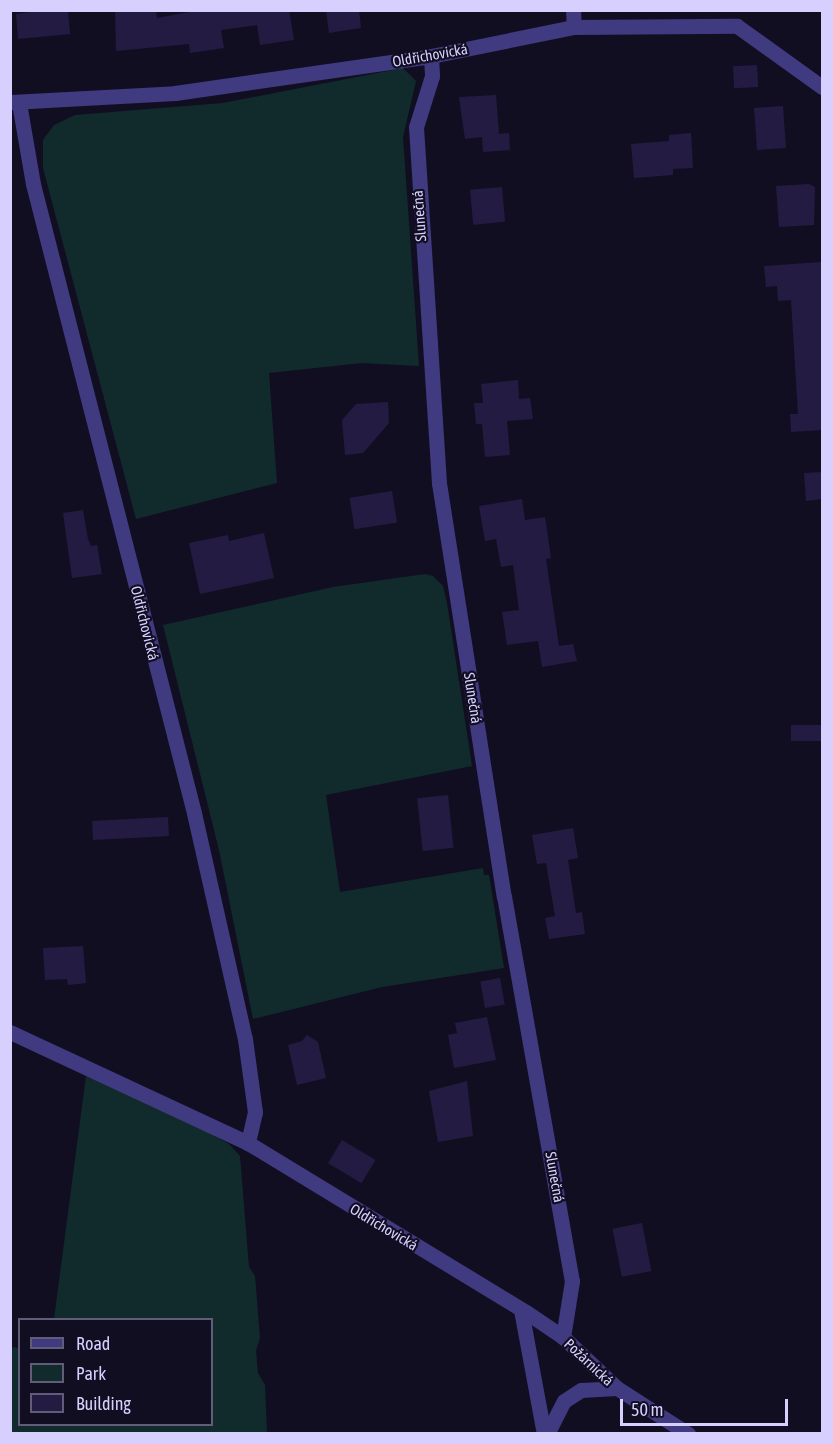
<!DOCTYPE html>
<html>
<head>
<meta charset="utf-8">
<style>
  body { margin:0 }
  #map { position:relative; width:833px; height:1444px; overflow:hidden; background:#120e22; font-family:"Asap Condensed",sans-serif }
  div>[style] { position:absolute }
  .green>* { inset:0; background:#112b2c }
  .building>* { inset:0; background:#241b42; transform-origin:0 0 }
  .minor>* { height:15px; margin:-7.5px; padding:0 7.5px; transform-origin:7.5px; border-radius:7.5px; background:#403a80 }
  span { translate:-50% -50%; white-space:nowrap; text-align:center; line-height:1.15; -webkit-text-stroke:4.5px #120e22; paint-order:stroke }
  .street-label { font-size:15px; color:#d7d0fe }
  .frame { position:absolute; inset:0; border:12px solid #d7d0fe; pointer-events:none }
  .legend { position:absolute; left:18px; top:1318px; width:195px; height:108px; box-sizing:border-box; background:#120e22; border:2px solid #615c7a; margin:0; padding:8px 10px; list-style:none; font-size:18px; color:#d7d0fe }
  .legend li { display:flex; align-items:center; gap:12px; height:30px }
  .legend b { width:30px; border:2px solid #615c7a }
  .scale { position:absolute; left:620px; top:1399px; width:168px; height:27px; box-sizing:border-box; border:3px solid #d7d0fe; border-top:0; padding-left:8px; font-size:18px; line-height:21px; white-space:nowrap; color:#d7d0fe; -webkit-text-stroke:4px #120e22; paint-order:stroke }
</style>
</head>
<body>
<div id="map">
  <div class="green">
    <i style="clip-path:polygon(403px 68px,416px 81px,403px 137px,419px 366px,362px 363px,269px 373px,277px 483px,136px 519px,43px 168px,43px 140px,54px 125px,75px 115px,223px 103px)"></i>
    <i style="clip-path:polygon(425px 574px,433px 576px,443px 586px,447px 603px,472px 766px,326px 795px,340px 892px,483px 868px,484px 875px,489px 875px,504px 968px,382px 987px,253px 1019px,219px 850px,163px 625px,333px 587px)"></i>
    <i style="clip-path:polygon(86px 1076px,173px 1112px,229px 1144px,240px 1156px,249px 1267px,255px 1276px,260px 1338px,256px 1351px,258px 1373px,265px 1385px,267px 1433px,11px 1434px,11px 1347px,19px 1348px,20px 1424px,212px 1424px,212px 1320px,54px 1319px)"></i>
  </div>
  <div class="building">
    <i style="clip-path:polygon(47px 10px,68px 10px,70px 34px,18px 39px,16px 14px)"></i>
    <i style="clip-path:polygon(115px 10px,156px 10px,157px 18px,200px 10px,289px 10px,294px 40px,260px 45px,257px 25px,221px 30px,224px 48px,190px 53px,189px 44px,116px 51px)"></i>
    <i style="clip-path:polygon(326px 10px,359px 10px,361px 28px,329px 33px)"></i>
    <i style="left:757px;top:65px;width:22px;height:24px;rotate:87deg"></i>
    <i style="clip-path:polygon(496px 95px,499px 134px,509px 133px,510px 150px,483px 152px,482px 137px,465px 139px,459px 97px)"></i>
    <i style="left:783px;top:106px;width:42px;height:29px;rotate:86deg"></i>
    <i style="clip-path:polygon(691px 133px,693px 168px,673px 169px,673px 175px,634px 178px,631px 144px,669px 141px,669px 135px)"></i>
    <i style="clip-path:polygon(809px 184px,815px 187px,814px 225px,779px 227px,776px 186px)"></i>
    <i style="left:502px;top:187px;width:35px;height:32px;rotate:85deg"></i>
    <i style="clip-path:polygon(821px 262px,822px 430px,791px 432px,790px 414px,798px 414px,791px 300px,778px 301px,777px 286px,766px 287px,764px 266px)"></i>
    <i style="clip-path:polygon(518px 380px,519px 399px,530px 398px,533px 419px,507px 421px,510px 455px,485px 457px,482px 424px,476px 424px,474px 403px,483px 403px,481px 384px)"></i>
    <i style="clip-path:polygon(388px 402px,389px 423px,363px 453px,345px 455px,342px 420px,356px 404px)"></i>
    <i style="clip-path:polygon(822px 472px,822px 499px,806px 501px,804px 473px)"></i>
    <i style="left:392px;top:491px;width:32px;height:43px;rotate:81deg"></i>
    <i style="clip-path:polygon(522px 499px,525px 520px,545px 517px,551px 558px,546px 559px,559px 646px,573px 644px,577px 661px,542px 667px,538px 641px,507px 645px,502px 612px,519px 610px,513px 565px,501px 567px,496px 539px,485px 541px,479px 506px)"></i>
    <i style="clip-path:polygon(83px 510px,88px 539px,91px 546px,97px 545px,102px 574px,72px 578px,63px 513px)"></i>
    <i style="clip-path:polygon(264px 533px,274px 578px,200px 594px,189px 543px,228px 535px,229px 541px)"></i>
    <i style="left:822px;top:725px;width:16px;height:31px;rotate:90deg"></i>
    <i style="left:448px;top:795px;width:53px;height:31px;rotate:84deg"></i>
    <i style="left:168px;top:817px;width:19px;height:76px;rotate:87deg"></i>
    <i style="clip-path:polygon(573px 828px,578px 858px,568px 860px,576px 913px,582px 912px,585px 934px,549px 939px,545px 918px,555px 916px,546px 863px,537px 864px,532px 835px)"></i>
    <i style="clip-path:polygon(83px 946px,86px 983px,68px 985px,67px 979px,45px 980px,43px 948px)"></i>
    <i style="left:500px;top:978px;width:27px;height:20px;rotate:80deg"></i>
    <i style="clip-path:polygon(487px 1017px,496px 1060px,454px 1068px,448px 1035px,457px 1033px,455px 1023px)"></i>
    <i style="clip-path:polygon(307px 1035px,318px 1042px,326px 1078px,297px 1085px,288px 1045px,302px 1041px)"></i>
    <i style="clip-path:polygon(467px 1081px,473px 1136px,438px 1142px,429px 1091px)"></i>
    <i style="left:342px;top:1140px;width:39px;height:27px;rotate:31deg"></i>
    <i style="left:642px;top:1223px;width:49px;height:30px;rotate:79deg"></i>
  </div>
  <div class="minor">
    <i style="left:573px;top:10px;width:17px;rotate:87deg"></i>
    <i style="left:431px;top:56px;width:20px;rotate:87deg"></i>
    <i style="left:432px;top:76px;width:53px;rotate:107.4deg"></i>
    <i style="left:416px;top:127px;width:357px;rotate:86.3deg"></i>
    <i style="left:439px;top:483px;width:418px;rotate:81.1deg"></i>
    <i style="left:504px;top:896px;width:391px;rotate:80deg"></i>
    <i style="left:572px;top:1281px;width:57px;rotate:99.1deg"></i>
    <i style="left:11px;top:102px;width:164px;rotate:-3.1deg"></i>
    <i style="left:175px;top:93px;width:259px;rotate:-8.2deg"></i>
    <i style="left:431px;top:56px;width:146px;rotate:-11.5deg"></i>
    <i style="left:574px;top:27px;width:163px;rotate:-0.4deg"></i>
    <i style="left:737px;top:26px;width:105px;rotate:35.7deg"></i>
    <i style="left:19px;top:103px;width:82px;rotate:80.2deg"></i>
    <i style="left:33px;top:184px;width:649px;rotate:75.64deg"></i>
    <i style="left:194px;top:813px;width:232px;rotate:77.3deg"></i>
    <i style="left:245px;top:1039px;width:74px;rotate:82.2deg"></i>
    <i style="left:255px;top:1112px;width:32px;rotate:103deg"></i>
    <i style="left:10px;top:1032px;width:263px;rotate:25deg"></i>
    <i style="left:248px;top:1143px;width:325px;rotate:31.3deg"></i>
    <i style="left:526px;top:1312px;width:45px;rotate:34deg"></i>
    <i style="left:563px;top:1337px;width:74px;rotate:43.4deg"></i>
    <i style="left:617px;top:1388px;width:85px;rotate:32.9deg"></i>
    <i style="left:521px;top:1310px;width:126px;rotate:79.5deg"></i>
    <i style="left:547px;top:1434px;width:37px;rotate:-63deg"></i>
    <i style="left:564px;top:1401px;width:20px;rotate:-33deg"></i>
    <i style="left:581px;top:1390px;width:36px;rotate:-3deg"></i>
  </div>
  <div class="street-label">
    <span style="left:430px;top:55px;rotate:-10deg">Oldřichovická</span>
    <span style="left:419px;top:216px;rotate:-94deg">Slunečná</span>
    <span style="left:145px;top:623px;rotate:76deg">Oldřichovická</span>
    <span style="left:473px;top:698px;rotate:81deg">Slunečná</span>
    <span style="left:555px;top:1177px;rotate:80deg">Slunečná</span>
    <span style="left:384px;top:1227px;rotate:31deg">Oldřichovická</span>
    <span style="left:589px;top:1362px;rotate:43deg">Požárnická</span>
  </div>
  <div class="frame"></div>
  <ul class="legend">
  <li><b style="height:8px;background:#403a80"></b>Road</li>
  <li><b style="height:16px;background:#112b2c"></b>Park</li>
  <li><b style="height:16px;background:#241b42"></b>Building</li>
  </ul>
  <div class="scale">50 m</div>
</div>
</body>
</html>
